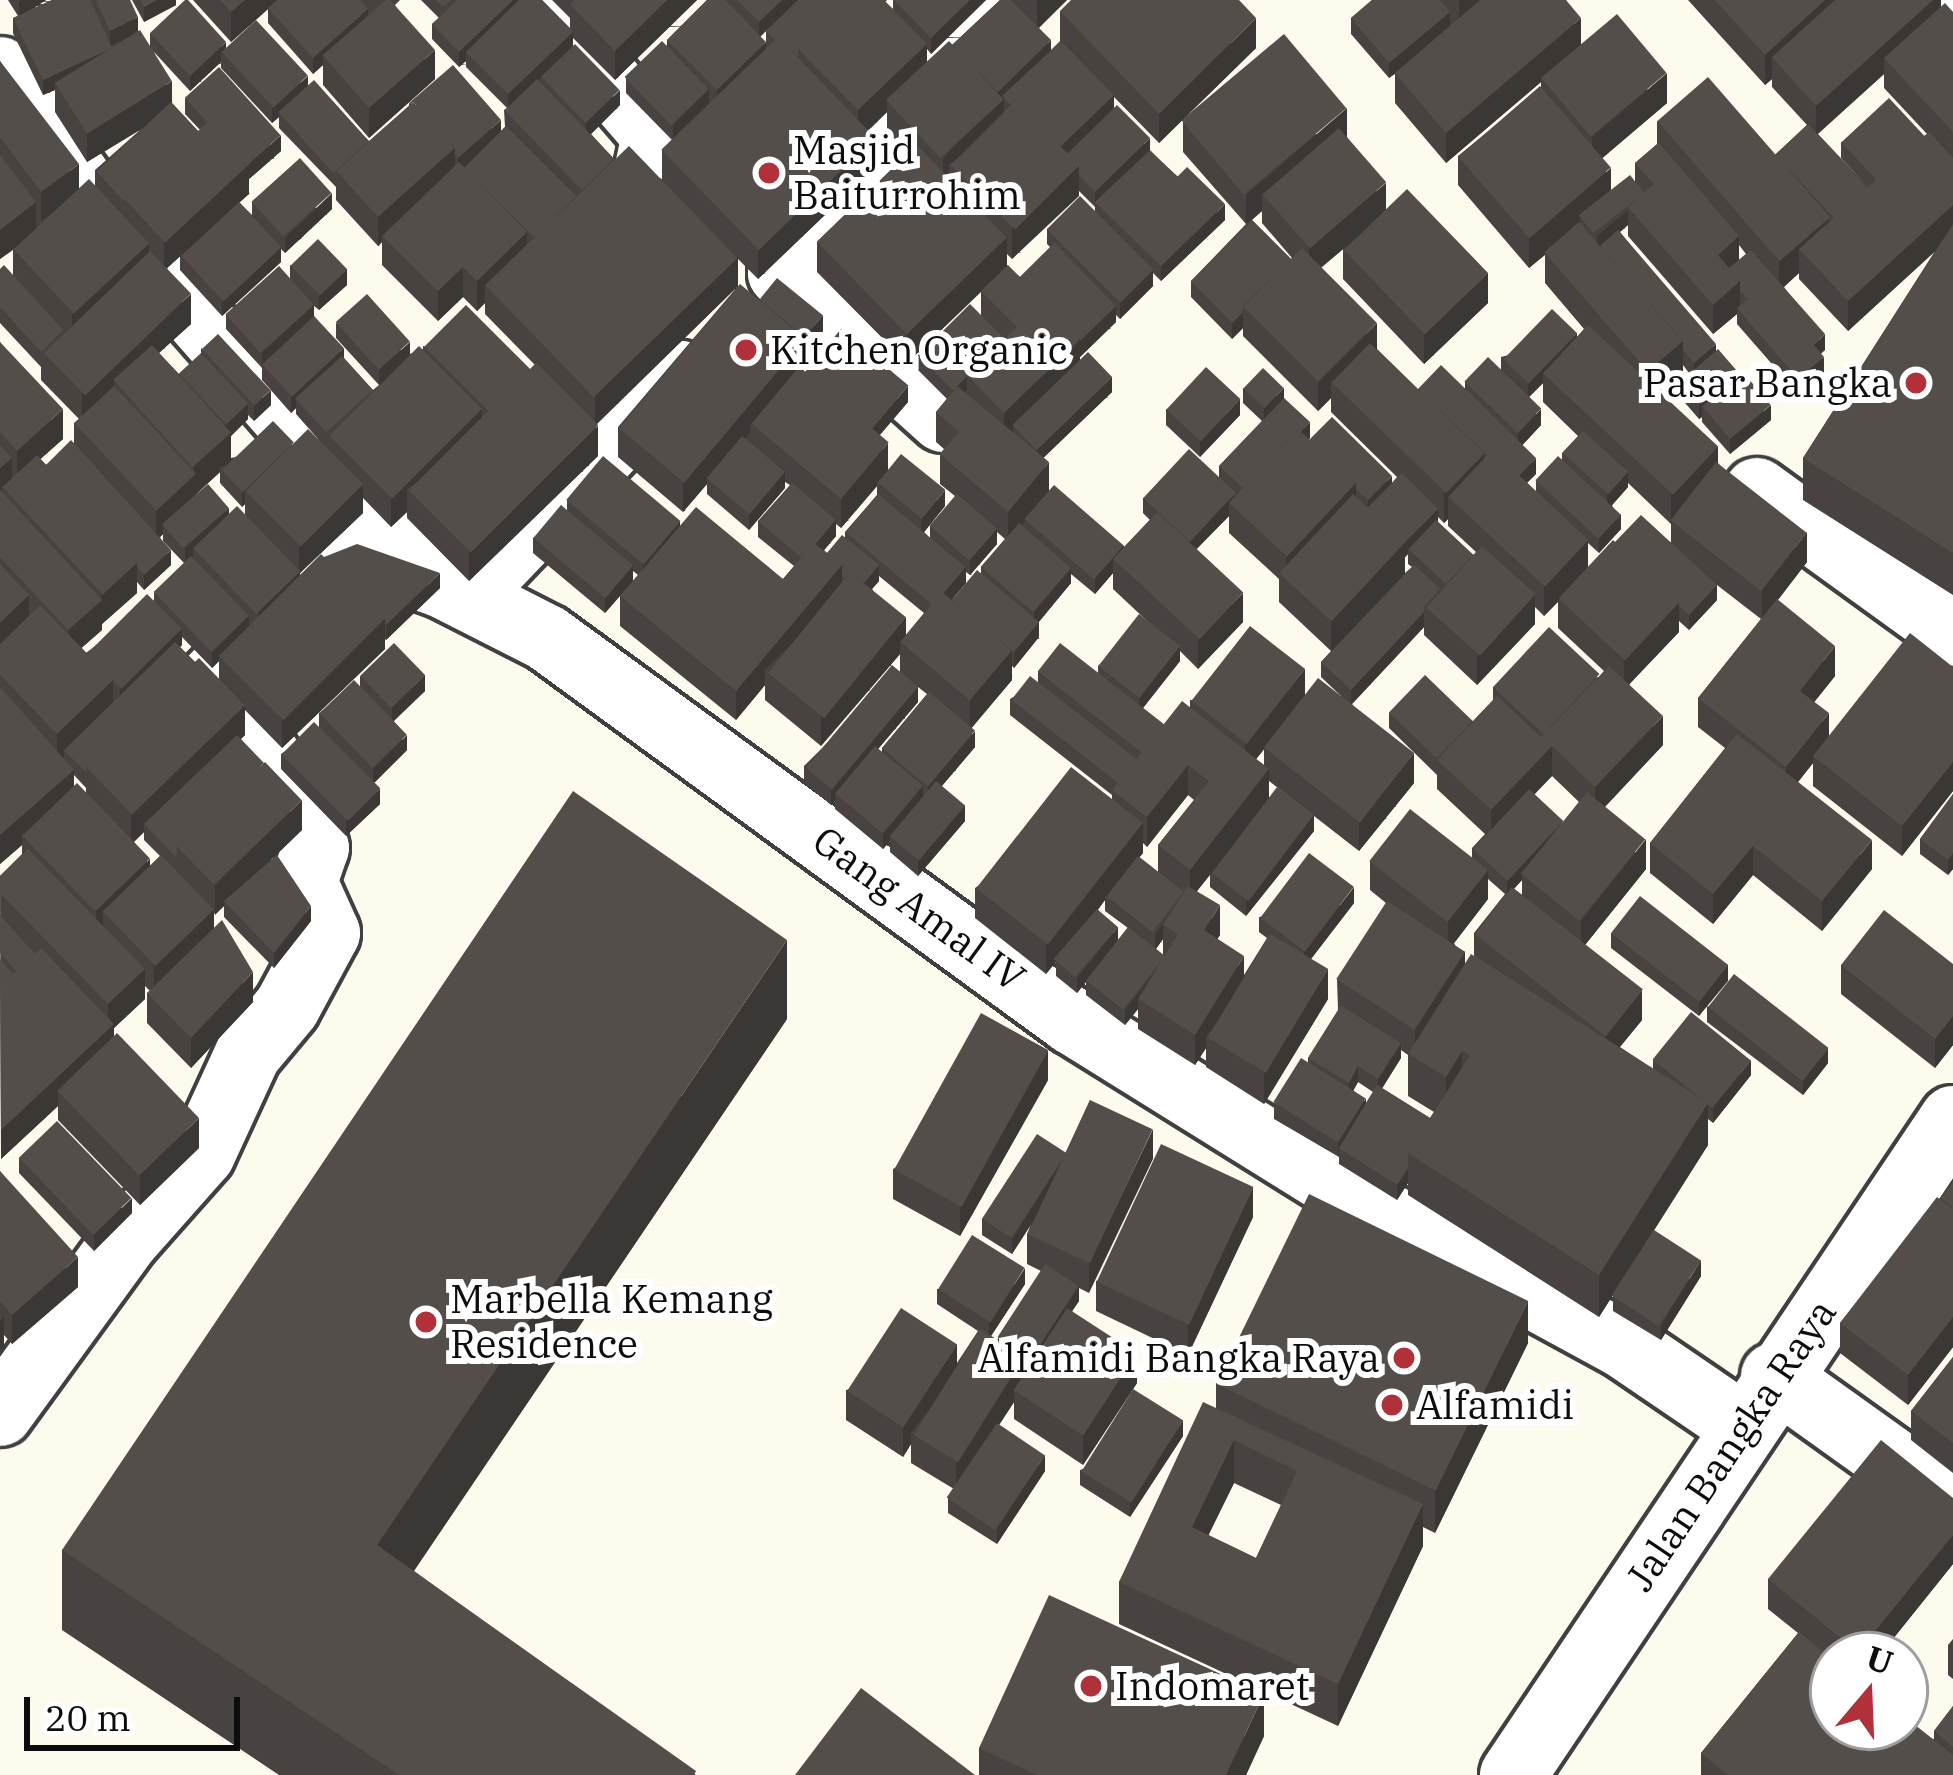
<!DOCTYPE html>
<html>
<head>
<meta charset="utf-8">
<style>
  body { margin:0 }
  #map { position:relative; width:1953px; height:1775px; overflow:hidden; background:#fdfaee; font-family:"IBM Plex Serif",serif }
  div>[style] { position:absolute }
  .roads { filter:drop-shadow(3px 0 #404040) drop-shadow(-3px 0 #404040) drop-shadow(0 3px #404040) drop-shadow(0 -3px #404040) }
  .minor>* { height:66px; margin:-33px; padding:0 33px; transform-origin:33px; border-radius:33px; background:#fff }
  .tertiary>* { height:66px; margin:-33px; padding:0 33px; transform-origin:33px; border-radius:33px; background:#fff }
  .wall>* { inset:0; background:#484340 }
  .shaded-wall>* { inset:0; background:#3b3734 }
  .building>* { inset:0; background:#544e4a; transform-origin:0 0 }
  .dots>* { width:33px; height:33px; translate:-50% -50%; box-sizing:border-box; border:6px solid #fff; border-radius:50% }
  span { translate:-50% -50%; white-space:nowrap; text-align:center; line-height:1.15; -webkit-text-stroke:12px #fff; paint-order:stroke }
  .poi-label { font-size:39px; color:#0d0d0d }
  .left { translate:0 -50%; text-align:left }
  .right { translate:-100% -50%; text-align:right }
  .street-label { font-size:39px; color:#0d0d0d }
  .north { position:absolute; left:1809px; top:1631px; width:120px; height:120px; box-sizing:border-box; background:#fff; border:3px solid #9e9e9e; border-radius:50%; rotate:19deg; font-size:33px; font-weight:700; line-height:48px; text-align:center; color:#0d0d0d }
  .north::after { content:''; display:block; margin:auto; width:42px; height:54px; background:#b0313a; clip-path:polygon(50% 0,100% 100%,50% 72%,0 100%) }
  .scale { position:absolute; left:24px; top:1697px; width:216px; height:54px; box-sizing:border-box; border:6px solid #0d0d0d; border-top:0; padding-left:15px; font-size:36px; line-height:42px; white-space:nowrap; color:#0d0d0d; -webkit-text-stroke:9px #fff; paint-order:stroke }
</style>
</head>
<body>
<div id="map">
  <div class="roads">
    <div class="minor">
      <i style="left:538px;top:0;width:179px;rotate:49.1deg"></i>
      <i style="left:655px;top:135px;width:38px;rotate:102deg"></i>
      <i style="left:647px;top:172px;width:79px;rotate:48.1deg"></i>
      <i style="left:1949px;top:0;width:6px;rotate:51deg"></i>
      <i style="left:0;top:70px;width:154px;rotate:54.2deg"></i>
      <i style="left:90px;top:195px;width:347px;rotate:48.7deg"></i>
      <i style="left:319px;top:456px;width:163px;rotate:44.8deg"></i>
      <i style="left:943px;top:419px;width:218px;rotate:-138deg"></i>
      <i style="left:781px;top:273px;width:155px;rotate:-45.8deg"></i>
      <i style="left:889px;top:162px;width:31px;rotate:-122deg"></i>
      <i style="left:873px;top:136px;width:182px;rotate:-47deg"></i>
      <i style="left:1757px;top:491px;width:242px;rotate:35.9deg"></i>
      <i style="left:467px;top:596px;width:308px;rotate:-46.2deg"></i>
      <i style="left:1774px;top:1376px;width:220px;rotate:35.6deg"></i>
      <i style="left:0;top:1413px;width:213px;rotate:-54deg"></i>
      <i style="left:125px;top:1241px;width:116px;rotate:-48.5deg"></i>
      <i style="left:202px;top:1154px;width:110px;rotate:-65.3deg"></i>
      <i style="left:248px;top:1054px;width:61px;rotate:-50.3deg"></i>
      <i style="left:287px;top:1007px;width:84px;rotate:-61.6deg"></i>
      <i style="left:327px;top:933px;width:56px;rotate:-114.3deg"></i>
      <i style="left:304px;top:882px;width:36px;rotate:-71deg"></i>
      <i style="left:316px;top:848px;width:36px;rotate:-109deg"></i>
      <i style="left:304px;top:814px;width:105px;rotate:-122.2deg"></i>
      <i style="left:248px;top:725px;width:58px;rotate:-135deg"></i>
      <i style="left:207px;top:684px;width:190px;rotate:-45.6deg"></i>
      <i style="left:340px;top:548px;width:109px;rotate:19.8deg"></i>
      <i style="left:443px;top:585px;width:117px;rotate:27deg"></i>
      <i style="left:547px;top:638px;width:650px;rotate:36.11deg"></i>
      <i style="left:1072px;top:1021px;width:356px;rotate:31.9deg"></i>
      <i style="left:1374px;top:1209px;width:282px;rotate:28.6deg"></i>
      <i style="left:1622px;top:1344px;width:144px;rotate:34.2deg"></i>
    </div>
    <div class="tertiary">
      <i style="left:1513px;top:1775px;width:790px;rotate:-56.15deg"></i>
    </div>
  </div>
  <div class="wall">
    <i style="clip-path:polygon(evenodd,8px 0,46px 0,32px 9px,52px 0,130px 0,138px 32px,150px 47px,150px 33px,226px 48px,308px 86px,369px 141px,409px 106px,409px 103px,501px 131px,505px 127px,504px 110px,507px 108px,466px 67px,466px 61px,459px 67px,432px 39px,432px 24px,439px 18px,421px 0,542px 0,570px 28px,570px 18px,552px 0,697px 0,615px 80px,573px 38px,573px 46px,620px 105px,591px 134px,614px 159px,662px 179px,662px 150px,672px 140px,626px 93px,626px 78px,667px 45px,667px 40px,707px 0,887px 0,885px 2px,893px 9px,893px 0,986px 0,931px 54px,927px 49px,927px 63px,952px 45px,1000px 0,1067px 0,1039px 28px,1051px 50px,1060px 41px,1060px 11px,1256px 48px,1159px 143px,1114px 97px,1114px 108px,1150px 151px,1225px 220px,1161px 281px,1153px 273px,1153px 286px,1120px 319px,1116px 315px,1116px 322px,1080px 357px,1080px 360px,1112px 392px,1043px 458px,1049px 490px,1124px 547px,1150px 520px,1143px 513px,1143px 498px,1219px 477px,1219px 466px,1262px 421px,1243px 403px,1243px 388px,1284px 398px,1310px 438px,1308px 439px,1392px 483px,1397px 477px,1331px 412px,1331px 398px,1318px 411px,1243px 336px,1243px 328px,1232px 339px,1191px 297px,1191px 281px,1246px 224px,1183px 152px,1183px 122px,1347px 137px,1386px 209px,1488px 303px,1424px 364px,1343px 279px,1343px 249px,1345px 247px,1321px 267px,1377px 349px,1418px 389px,1465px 388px,1465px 382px,1501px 369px,1501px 357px,1577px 337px,1584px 329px,1545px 283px,1545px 255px,1529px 268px,1458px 185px,1458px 156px,1541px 88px,1541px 82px,1446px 163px,1395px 103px,1395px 74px,1389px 78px,1351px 34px,1351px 18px,1372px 0,1566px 0,1581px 44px,1667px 103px,1602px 158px,1611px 191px,1635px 182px,1635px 163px,1657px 144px,1657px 121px,1775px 155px,1807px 125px,1772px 87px,1772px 79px,1765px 85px,1688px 0,1941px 0,1941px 7px,1953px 12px,1953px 595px,1803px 500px,1803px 458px,1935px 251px,1848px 331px,1799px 279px,1799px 273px,1784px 287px,1825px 350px,1821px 353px,1824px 373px,1798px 394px,1737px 324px,1737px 314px,1713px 334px,1628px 236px,1628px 225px,1620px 232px,1771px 420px,1730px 454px,1702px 422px,1702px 417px,1699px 419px,1679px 396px,1679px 381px,1689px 373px,1683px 365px,1683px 371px,1659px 391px,1718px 463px,1807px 562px,1778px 600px,1835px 676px,1814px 702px,1829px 736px,1953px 667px,1953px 791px,1902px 856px,1813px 786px,1813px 763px,1798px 782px,1872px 869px,1822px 931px,1753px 875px,1713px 924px,1650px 873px,1650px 843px,1725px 748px,1698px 727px,1698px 698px,1761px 619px,1717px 585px,1717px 600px,1689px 630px,1679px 621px,1679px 632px,1629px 684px,1663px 745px,1605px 807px,1646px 869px,1585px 945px,1642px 1020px,1620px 1047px,1653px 1069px,1653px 1060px,1751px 1075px,1713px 1123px,1708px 1119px,1708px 1145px,1599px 1317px,1408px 1195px,1408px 1183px,1397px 1200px,1339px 1164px,1339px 1157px,1274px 1119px,1274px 1103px,1308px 1062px,1308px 1058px,1338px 1010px,1337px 980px,1386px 903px,1370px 890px,1370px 861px,1472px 857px,1472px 848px,1485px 834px,1437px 789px,1437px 775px,1389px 728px,1389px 713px,1473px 721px,1493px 700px,1493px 687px,1599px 677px,1604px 671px,1558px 628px,1558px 602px,1544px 616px,1535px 607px,1535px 624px,1477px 685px,1424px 635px,1424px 627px,1352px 704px,1414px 783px,1359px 851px,1314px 816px,1314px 831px,1246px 916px,1210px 887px,1210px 875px,1197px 891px,1220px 935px,1217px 939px,1244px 975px,1267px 938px,1259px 932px,1259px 917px,1354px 903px,1311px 959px,1328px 999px,1264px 1104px,1206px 1067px,1206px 1048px,1195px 1065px,1138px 1029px,1138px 1009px,1125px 1025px,1086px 995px,1086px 982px,1077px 993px,1056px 976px,1056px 962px,1046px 974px,975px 918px,975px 888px,1112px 799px,1112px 795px,1010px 715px,1010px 699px,1038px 682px,1038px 671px,1098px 673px,1098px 666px,1146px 620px,1113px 589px,1113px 573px,1095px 594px,1071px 574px,1071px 583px,1039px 621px,1039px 637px,1014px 668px,1012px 666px,1012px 680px,971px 728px,975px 747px,942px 786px,965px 821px,918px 876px,890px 852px,890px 841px,883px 849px,835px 809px,835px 801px,831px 805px,804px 782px,804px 766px,900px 671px,900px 654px,821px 746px,765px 700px,765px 685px,736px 720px,620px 626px,620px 596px,638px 575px,633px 571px,633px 581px,605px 613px,533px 553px,533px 538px,567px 510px,567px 500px,680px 526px,783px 579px,794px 566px,758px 537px,758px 521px,790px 485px,785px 482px,785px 488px,749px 530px,707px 494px,707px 484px,683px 512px,618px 457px,618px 427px,738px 286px,596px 424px,598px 456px,469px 581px,407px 518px,407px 512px,391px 527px,363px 498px,363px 513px,300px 573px,300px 575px,324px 557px,440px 588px,386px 640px,385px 639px,385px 649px,282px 748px,245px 710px,245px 735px,241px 739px,302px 830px,271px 860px,311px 921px,274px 968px,224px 917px,224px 906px,214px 914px,214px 928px,253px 1002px,191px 1068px,147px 1023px,147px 993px,150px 991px,145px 986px,145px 999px,114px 1028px,114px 1036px,199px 1148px,140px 1205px,58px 1120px,58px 1106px,1px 1159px,0 876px,22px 854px,22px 845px,0 864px,0 342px,63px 439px,40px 459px,46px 465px,74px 444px,74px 423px,79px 419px,41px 380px,41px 367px,0 323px,0 269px,13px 275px,13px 250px,0 259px,0 61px,79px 188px,95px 185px,95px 170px,140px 130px,87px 162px,55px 112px,55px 90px,43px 95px,13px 33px,13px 18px,18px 16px,8px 0,772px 25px,766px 31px,766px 49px,760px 36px,772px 25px,8px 0,154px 52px,190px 91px,221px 62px,221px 68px,272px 123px,279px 117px,279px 128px,336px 187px,336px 200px,378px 246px,382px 242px,382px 265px,438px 321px,463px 297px,477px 311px,485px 303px,485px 314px,535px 365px,530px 370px,423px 346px,423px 349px,410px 354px,336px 323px,336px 338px,379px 385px,373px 390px,344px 358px,314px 316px,314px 306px,319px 310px,347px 285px,290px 265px,290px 278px,226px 314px,226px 329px,262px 368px,262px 380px,291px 413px,296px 408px,296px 414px,318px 439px,231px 458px,231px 436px,248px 419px,248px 415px,254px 421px,271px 405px,201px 348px,201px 354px,179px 374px,159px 353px,191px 324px,167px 268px,180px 256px,180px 270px,222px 316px,281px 262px,281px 249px,285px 253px,332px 209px,252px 202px,252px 215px,239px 202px,249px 194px,249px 179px,281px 151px,185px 98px,185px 114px,200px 130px,198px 131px,172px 103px,154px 52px,8px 0,1884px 74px,1884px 88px,1927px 134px,1924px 136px,1841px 142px,1841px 158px,1868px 187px,1818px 134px,1884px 74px,8px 0,887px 112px,887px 131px,908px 153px,817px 242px,817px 272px,907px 363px,981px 292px,981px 315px,918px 355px,918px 370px,947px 399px,936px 412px,936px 442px,944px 449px,940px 454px,940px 484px,955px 496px,930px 526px,930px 538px,924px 532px,945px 506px,888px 469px,879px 435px,908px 402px,803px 371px,805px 369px,805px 352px,823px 331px,759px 300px,738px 286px,738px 259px,758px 279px,876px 166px,869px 130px,887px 112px,8px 0,1079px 191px,1095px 207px,1095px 212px,1047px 229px,1047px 244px,1050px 247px,1020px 277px,1007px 265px,1007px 254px,1012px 259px,1079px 191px,8px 0,1262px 211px,1262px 223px,1292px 258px,1291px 259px,1252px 220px,1262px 211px,8px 0,1739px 245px,1746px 254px,1739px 260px,1739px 245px,8px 0,1543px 383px,1543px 402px,1578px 436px,1562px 453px,1562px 459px,1536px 480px,1536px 492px,1527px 483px,1536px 474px,1522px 445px,1541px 425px,1529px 397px,1543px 383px,8px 0,220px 472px,220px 483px,242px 507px,245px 504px,245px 515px,229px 514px,196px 494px,220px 472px,8px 0,1628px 483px,1671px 524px,1671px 542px,1615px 542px,1588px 567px,1588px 543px,1599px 553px,1621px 529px,1612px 505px,1628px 487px,1628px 483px,8px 0,877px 486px,877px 495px,845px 532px,845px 537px,827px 553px,824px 550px,836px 536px,836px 524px,841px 528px,877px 486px,8px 0,1229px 516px,1229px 533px,1279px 579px,1279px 602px,1331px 651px,1321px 662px,1321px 677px,1341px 696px,1305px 695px,1190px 700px,1190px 707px,1164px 725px,1143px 708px,1180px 661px,1180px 651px,1198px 669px,1243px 622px,1196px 549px,1229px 516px,8px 0,1438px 517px,1444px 523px,1448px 519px,1448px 526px,1476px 552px,1473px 555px,1438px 522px,1438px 517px,8px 0,997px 532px,1005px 539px,981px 567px,981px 573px,952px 600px,966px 583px,966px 572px,970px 575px,997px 544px,997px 532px,8px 0,163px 534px,163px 541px,184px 563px,154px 593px,154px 600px,86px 653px,81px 648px,102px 630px,102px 624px,137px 593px,137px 582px,144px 590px,171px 565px,160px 537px,163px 534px,8px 0,1408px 554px,1408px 564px,1412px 567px,1405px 573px,1405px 557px,1408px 554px,8px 0,879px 576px,924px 613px,906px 635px,872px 589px,879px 581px,879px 576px,8px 0,182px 637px,212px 668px,219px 661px,219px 679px,195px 662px,180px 647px,182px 645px,182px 637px,8px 0,918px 687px,927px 694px,882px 748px,882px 752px,878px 749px,918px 702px,918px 687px,8px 0,1264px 749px,1264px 765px,1256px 759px,1264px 749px,8px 0,74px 775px,86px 788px,86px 793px,74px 786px,74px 775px,8px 0,1552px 776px,1579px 802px,1563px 823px,1534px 794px,1552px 776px,8px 0,1269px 781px,1292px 799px,1269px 797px,1269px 781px,8px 0,1188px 795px,1194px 800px,1158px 845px,1158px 872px,1139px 857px,1143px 853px,1143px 843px,1147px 847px,1188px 795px,8px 0,144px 832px,144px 840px,160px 856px,150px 866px,134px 842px,144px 832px,8px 0,1488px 879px,1505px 894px,1474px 933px,1474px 956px,1465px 964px,1454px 943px,1488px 899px,1488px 879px,8px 0,1522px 880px,1522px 895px,1514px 889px,1522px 880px,8px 0,1105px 900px,1105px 911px,1128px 928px,1118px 940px,1098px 910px,1105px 900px,8px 0,1163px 939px,1163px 955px,1156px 949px,1163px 939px,8px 0,1401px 1050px,1408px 1055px,1408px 1096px,1434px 1112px,1430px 1118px,1382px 1088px,1401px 1058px,1401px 1050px,8px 0,1358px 1082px,1373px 1092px,1366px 1103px,1353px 1090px,1358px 1082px)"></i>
    <i style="clip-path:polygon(132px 0,176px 0,176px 5px,144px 22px)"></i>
    <i style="clip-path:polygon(193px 0,400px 0,395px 5px,435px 79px,369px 138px,323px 85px,323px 65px,313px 74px,268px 23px,268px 9px,231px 42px)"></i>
    <i style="clip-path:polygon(1166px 409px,1240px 415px,1200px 457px,1166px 425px)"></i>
    <i style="clip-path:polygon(360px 676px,425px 691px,394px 721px,407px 750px,374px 783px,380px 804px,346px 836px,281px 769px,281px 754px,319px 727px,319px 713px,360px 686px)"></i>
    <i style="clip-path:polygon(1953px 794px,1953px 869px,1948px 875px,1920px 854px,1920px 839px)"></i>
    <i style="clip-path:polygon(1611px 933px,1728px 965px,1699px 1016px,1611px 948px)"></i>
    <i style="clip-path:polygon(1953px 964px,1953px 1045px,1935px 1068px,1841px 994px,1841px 965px)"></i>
    <i style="clip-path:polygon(1707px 1006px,1828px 1063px,1803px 1095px,1707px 1022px)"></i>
    <i style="clip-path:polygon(787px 1019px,414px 1571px,696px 1775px,279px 1775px,62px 1630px,62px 1550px)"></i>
    <i style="clip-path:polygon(1048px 1080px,960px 1236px,893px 1199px,893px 1169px)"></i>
    <i style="clip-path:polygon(1090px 1100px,1089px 1293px,1079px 1288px,1079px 1301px,1072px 1311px,1137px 1383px,1083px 1465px,1014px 1419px,1014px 1402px,999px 1425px,1045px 1471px,997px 1544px,948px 1513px,948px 1498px,954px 1489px,911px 1463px,911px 1444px,903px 1457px,846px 1420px,846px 1390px,957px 1363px,978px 1331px,937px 1304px,937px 1289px,1025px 1284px,991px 1336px,997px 1340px,1041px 1271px,1027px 1264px,1027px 1234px,1031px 1224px,1012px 1254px,982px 1235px,982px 1219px,1066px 1153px)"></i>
    <i style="clip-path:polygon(19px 1158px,132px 1213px,94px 1251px,19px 1173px)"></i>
    <i style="clip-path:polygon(0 1171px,78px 1287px,12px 1344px,4px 1335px,4px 1347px,0 1350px)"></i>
    <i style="clip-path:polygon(1953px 1182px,1953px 1347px,1908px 1405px,1840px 1353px,1840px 1323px)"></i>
    <i style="clip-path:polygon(1253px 1217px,1188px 1355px,1096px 1311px,1096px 1281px)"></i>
    <i style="clip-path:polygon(1701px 1276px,1661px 1340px,1613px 1311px,1613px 1296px)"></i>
    <i style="clip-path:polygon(evenodd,1528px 1343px,1435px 1533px,1423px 1527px,1423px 1546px,1338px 1726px,1119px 1624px,1119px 1582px,1216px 1408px,1216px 1383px,1528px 1343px,1234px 1483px,1281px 1505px,1256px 1558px,1208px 1535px,1234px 1483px)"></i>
    <i style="clip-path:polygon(1953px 1357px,1953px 1473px,1911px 1440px,1911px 1411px)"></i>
    <i style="clip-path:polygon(1183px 1436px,1130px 1517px,1080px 1485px,1080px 1470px)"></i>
    <i style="clip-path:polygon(1953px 1498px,1953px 1564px,1880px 1655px,1833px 1655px,1833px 1727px,1934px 1739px,1934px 1731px,1953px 1706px,1953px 1775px,1701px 1775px,1701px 1753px,1798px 1633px,1768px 1609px,1768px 1579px)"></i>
    <i style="clip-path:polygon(1953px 1639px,1953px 1679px,1948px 1675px,1948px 1645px)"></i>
    <i style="clip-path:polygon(1264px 1736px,1246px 1775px,979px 1775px,979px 1748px)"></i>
  </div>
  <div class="shaded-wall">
    <i style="clip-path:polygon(22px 0,46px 0,19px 17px,19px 2px)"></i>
    <i style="clip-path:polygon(157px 0,176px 0,176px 5px,144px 22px,144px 7px)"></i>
    <i style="clip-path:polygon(245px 0,278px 0,231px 42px,231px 12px)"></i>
    <i style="clip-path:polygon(513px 0,519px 0,466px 52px,466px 61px,459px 67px,459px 52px)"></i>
    <i style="clip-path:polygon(667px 0,697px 0,615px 80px,615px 51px)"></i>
    <i style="clip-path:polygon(782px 0,798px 0,759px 38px,759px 22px)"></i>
    <i style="clip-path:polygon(970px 0,986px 0,931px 54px,931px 38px)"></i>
    <i style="clip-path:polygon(1037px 0,1067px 0,1037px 29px)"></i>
    <i style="clip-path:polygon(1459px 0,1486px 0,1459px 24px)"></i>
    <i style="clip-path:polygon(1825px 0,1857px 0,1772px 57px,1772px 79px,1765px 85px,1765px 55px)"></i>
    <i style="clip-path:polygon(1933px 0,1941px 0,1941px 22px,1884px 58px,1884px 74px,1816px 135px,1816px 106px)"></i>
    <i style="clip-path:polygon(368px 9px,368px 24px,323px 55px,323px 65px,313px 74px,313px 58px)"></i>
    <i style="clip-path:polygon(1450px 12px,1450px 27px,1389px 78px,1389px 63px)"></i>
    <i style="clip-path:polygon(138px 17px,138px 33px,110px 46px,110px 31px)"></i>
    <i style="clip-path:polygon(1256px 18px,1256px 48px,1159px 143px,1159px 114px)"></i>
    <i style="clip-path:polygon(1581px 18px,1581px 48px,1541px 78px,1541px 82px,1446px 163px,1446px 133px)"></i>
    <i style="clip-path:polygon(573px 32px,573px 47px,508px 110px,508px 94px)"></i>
    <i style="clip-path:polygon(1051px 40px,1051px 56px,1004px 99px,1004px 128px,949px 164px,949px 183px,943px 188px,943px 159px,997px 93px)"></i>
    <i style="clip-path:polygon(226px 42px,226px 57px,221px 52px,221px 62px,190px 91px,190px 76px)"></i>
    <i style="clip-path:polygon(766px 42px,766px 58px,717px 105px,717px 90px)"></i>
    <i style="clip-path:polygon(927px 44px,927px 74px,887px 101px,887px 112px,858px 140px,858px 110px)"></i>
    <i style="clip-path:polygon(112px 48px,55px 82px,55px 90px,43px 95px,43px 80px)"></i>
    <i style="clip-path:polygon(435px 50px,435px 79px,369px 138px,369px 108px)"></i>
    <i style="clip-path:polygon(1667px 73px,1667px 103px,1592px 167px,1592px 137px)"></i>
    <i style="clip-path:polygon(308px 76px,308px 91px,279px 113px,279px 117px,272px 123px,272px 108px)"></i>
    <i style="clip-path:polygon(172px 81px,172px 110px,87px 162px,87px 133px)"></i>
    <i style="clip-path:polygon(709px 89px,709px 104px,673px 141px,673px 125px)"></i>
    <i style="clip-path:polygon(620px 90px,620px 105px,586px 139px,586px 123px)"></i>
    <i style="clip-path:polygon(1114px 95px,1114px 110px,1056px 166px,1056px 151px)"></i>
    <i style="clip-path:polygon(1347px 108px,1347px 137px,1262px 194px,1262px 211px,1246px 224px,1246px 195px)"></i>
    <i style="clip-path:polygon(501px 120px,501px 135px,458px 174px,458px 158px)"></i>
    <i style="clip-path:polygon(281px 135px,281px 151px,249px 179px,249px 194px,164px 271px,164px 241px)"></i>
    <i style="clip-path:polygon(876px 137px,876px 166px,758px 279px,758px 250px)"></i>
    <i style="clip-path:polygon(1150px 138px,1150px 153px,1095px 202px,1095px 208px,1095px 192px)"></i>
    <i style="clip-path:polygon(455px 148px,455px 177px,382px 236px,382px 242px,378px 246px,378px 216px)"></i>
    <i style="clip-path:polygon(79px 164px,79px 194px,41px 221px,41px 192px)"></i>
    <i style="clip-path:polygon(1079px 166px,1079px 196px,1012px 259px,1012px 229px)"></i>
    <i style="clip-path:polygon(1611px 168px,1611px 198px,1580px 217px,1580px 225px,1529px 268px,1529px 239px)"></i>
    <i style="clip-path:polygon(1386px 183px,1386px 213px,1309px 278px,1309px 248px)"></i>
    <i style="clip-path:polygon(332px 193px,332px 209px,285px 253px,285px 238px)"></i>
    <i style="clip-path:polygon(36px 202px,36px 232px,0 259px,0 230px)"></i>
    <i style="clip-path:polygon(1225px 204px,1225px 220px,1161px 281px,1161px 266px)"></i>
    <i style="clip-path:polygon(1953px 205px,1953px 235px,1848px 331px,1848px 301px)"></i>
    <i style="clip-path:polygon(1628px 210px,1628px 225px,1597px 251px,1597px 236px)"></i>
    <i style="clip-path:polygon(1829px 218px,1829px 248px,1799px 249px,1799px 273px,1779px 291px,1779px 261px)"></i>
    <i style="clip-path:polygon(527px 232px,527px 262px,485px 285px,485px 303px,477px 311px,477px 281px)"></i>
    <i style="clip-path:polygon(1739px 236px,1739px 266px,1728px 276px,1718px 255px)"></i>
    <i style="clip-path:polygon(1007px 237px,1007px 266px,907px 363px,907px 334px)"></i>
    <i style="clip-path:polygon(149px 244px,149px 274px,72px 345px,72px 315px)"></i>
    <i style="clip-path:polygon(281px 247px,281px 262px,222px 316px,222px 301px)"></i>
    <i style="clip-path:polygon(738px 257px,738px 286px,595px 426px,595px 396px)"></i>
    <i style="clip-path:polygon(463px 267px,463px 297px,438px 321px,438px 291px)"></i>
    <i style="clip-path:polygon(347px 269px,347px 285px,319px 310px,319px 295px)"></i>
    <i style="clip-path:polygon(1153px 270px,1153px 286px,1120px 319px,1120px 303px)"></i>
    <i style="clip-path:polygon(1488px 273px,1488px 303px,1424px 364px,1424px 334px)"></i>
    <i style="clip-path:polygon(1740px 281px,1740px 311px,1737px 308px,1737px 314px,1713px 334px,1713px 305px)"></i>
    <i style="clip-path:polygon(191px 294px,191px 324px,121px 387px,114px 380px,114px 393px,82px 423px,82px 393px)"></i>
    <i style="clip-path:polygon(314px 305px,314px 320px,262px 364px,262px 353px)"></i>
    <i style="clip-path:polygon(1116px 306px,1116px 322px,1080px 357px,1080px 369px,1013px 425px,1013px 433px,1004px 442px,1004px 413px)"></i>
    <i style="clip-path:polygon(1243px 312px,1243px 328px,1232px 339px,1232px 323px)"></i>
    <i style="clip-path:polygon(823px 315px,823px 331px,805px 352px,805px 369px,755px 427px,750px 423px,750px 433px,710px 481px,707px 478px,707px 484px,683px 512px,683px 482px)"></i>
    <i style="clip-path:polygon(1377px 323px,1377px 353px,1331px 382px,1331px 398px,1318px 411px,1318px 381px)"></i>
    <i style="clip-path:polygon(1577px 333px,1577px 348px,1543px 373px,1543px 383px,1528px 398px,1528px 383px)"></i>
    <i style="clip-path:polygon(1825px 334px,1825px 350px,1814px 360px,1814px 345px)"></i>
    <i style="clip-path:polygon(1683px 341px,1683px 371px,1647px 402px,1647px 372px)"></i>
    <i style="clip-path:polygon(410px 342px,410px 357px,379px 386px,379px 370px)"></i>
    <i style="clip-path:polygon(1716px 344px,1716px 359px,1694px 379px,1694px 363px)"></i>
    <i style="clip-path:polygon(344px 348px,344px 363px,296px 399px,296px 408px,291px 413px,291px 397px)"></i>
    <i style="clip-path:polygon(1824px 357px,1824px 373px,1798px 394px,1798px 379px)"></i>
    <i style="clip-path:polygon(1737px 371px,1737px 387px,1702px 406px,1702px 417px,1699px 419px,1699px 404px)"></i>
    <i style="clip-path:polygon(967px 375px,967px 390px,952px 404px,952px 389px)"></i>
    <i style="clip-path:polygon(1112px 377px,1112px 392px,1037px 464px,1037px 449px)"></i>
    <i style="clip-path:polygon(908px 386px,908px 402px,869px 448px,869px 432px)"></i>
    <i style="clip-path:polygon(1284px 388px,1284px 403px,1264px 423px,1264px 408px)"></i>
    <i style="clip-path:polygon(271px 390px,271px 405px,254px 421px,254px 406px)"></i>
    <i style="clip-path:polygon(1240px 399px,1240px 415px,1200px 457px,1200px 442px)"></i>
    <i style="clip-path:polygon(248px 404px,248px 419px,231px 436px,231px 462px,220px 468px,220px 472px,163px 525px,163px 534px,156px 541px,156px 511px,194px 476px,194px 466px,220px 431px)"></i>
    <i style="clip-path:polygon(1771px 405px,1771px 420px,1730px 454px,1730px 439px)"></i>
    <i style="clip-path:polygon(63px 409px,63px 439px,17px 480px,17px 451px)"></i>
    <i style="clip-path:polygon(482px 409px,482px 439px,407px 489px,407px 512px,391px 527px,391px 497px)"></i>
    <i style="clip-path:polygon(1541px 409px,1541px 425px,1518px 450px,1518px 434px)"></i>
    <i style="clip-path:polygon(1310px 422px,1310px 438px,1245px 505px,1245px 490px)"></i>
    <i style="clip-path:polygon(598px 426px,598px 456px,469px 581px,469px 552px)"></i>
    <i style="clip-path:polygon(888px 443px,888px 472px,877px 482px,877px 486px,841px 528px,841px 499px)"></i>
    <i style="clip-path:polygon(1718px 446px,1718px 475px,1671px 524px,1671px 494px)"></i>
    <i style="clip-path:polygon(1484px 454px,1484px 484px,1448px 496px,1448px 519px,1444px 523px,1444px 493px)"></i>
    <i style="clip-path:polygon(12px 458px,12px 487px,2px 487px,0 498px,0 468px)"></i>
    <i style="clip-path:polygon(1536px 458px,1536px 474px,1514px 495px,1514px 480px)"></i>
    <i style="clip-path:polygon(1049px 462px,1049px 492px,1008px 541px,1008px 512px)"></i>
    <i style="clip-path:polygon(785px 472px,785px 488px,749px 530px,749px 514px)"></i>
    <i style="clip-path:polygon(1628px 472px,1628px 487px,1607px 511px,1607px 495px)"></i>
    <i style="clip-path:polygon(1392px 476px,1392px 491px,1368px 509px,1368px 500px)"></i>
    <i style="clip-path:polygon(1356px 483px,1356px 513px,1286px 579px,1286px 557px)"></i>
    <i style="clip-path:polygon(363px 484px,363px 513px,300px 573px,300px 587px,258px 628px,258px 612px,299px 572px,299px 544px)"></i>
    <i style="clip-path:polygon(245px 490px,245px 504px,242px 507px,242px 492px)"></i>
    <i style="clip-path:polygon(945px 490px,945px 506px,921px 536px,921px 520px)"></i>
    <i style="clip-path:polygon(1236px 493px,1229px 503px,1229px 516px,1189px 557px,1189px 541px)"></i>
    <i style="clip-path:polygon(229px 508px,229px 523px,193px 548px,193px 556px,185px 563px,185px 548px)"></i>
    <i style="clip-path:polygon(1438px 509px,1438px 525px,1408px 549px,1408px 554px,1405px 557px,1405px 573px,1331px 652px,1331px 622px,1404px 543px)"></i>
    <i style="clip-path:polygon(1621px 514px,1621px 529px,1599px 553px,1599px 538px)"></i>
    <i style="clip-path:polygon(836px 520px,836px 536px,804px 574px,804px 558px)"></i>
    <i style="clip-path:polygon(680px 521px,680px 536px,643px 579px,643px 564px)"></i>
    <i style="clip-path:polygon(997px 529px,997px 544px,970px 575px,970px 560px)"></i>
    <i style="clip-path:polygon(1807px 532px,1807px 562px,1762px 620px,1762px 590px)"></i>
    <i style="clip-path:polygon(1588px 540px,1588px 570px,1544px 616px,1544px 586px)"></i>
    <i style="clip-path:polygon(1124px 545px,1124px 560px,1113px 559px,1113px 573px,1095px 594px,1095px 579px)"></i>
    <i style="clip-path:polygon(171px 550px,171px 565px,144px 590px,144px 575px)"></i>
    <i style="clip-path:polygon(137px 563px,137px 593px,102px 624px,102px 630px,68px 660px,68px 630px,101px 601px,101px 595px)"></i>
    <i style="clip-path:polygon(633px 565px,633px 581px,605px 613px,605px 598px)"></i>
    <i style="clip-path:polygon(842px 565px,842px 595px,765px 670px,765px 685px,736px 720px,736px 691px)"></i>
    <i style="clip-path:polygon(879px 565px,879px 581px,858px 605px,858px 590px)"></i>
    <i style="clip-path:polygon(966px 567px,966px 583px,932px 621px,932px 605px)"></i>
    <i style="clip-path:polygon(1071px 568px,1071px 583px,1034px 628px,1034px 612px)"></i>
    <i style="clip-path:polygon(440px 573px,440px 588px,386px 640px,386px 625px)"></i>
    <i style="clip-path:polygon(1717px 585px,1717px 600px,1689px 630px,1689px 615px)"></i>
    <i style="clip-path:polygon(1243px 593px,1243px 622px,1198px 669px,1198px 639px)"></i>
    <i style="clip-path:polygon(1535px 594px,1535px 624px,1477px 685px,1477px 656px)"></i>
    <i style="clip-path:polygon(29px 595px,29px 625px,0 653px,0 623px)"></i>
    <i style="clip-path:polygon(1679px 602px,1679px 632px,1624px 690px,1624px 660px)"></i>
    <i style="clip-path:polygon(1424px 612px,1424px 627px,1351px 705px,1351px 690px)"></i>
    <i style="clip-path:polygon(249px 616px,249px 631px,219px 655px,219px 661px,212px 668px,212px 653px)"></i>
    <i style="clip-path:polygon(906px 617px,906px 647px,900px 642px,900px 654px,821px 746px,821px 716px)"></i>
    <i style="clip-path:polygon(385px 619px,385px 649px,282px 748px,282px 718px)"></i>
    <i style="clip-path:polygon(1039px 622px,1039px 637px,1014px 668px,1014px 652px)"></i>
    <i style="clip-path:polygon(182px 629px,182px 645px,120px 703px,120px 688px)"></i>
    <i style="clip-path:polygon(1180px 646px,1180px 661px,1139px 713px,1139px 698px)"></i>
    <i style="clip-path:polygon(1835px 646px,1835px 676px,1800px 720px,1800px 691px)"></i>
    <i style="clip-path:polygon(1012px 650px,1012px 680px,970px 730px,970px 700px)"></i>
    <i style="clip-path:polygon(1305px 669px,1305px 698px,1245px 773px,1245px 743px)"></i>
    <i style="clip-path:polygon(425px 675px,425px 691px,392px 722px,392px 707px)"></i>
    <i style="clip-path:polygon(113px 680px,113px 710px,64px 750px,64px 757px,57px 764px,57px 734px)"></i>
    <i style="clip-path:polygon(918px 687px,918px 702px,838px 796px,835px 793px,835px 801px,831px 805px,831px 790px)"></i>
    <i style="clip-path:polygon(245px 705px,245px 735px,148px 828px,144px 824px,144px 832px,131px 844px,131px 814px)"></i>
    <i style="clip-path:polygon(1829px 713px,1829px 743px,1813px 756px,1813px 763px,1786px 797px,1786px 767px)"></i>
    <i style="clip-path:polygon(1663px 716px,1663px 745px,1595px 817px,1595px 787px)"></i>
    <i style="clip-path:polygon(975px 731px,975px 747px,928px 802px,928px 786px)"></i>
    <i style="clip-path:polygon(407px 735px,407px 750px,373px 784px,373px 769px)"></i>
    <i style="clip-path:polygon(1552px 746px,1552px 776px,1491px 840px,1491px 810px)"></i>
    <i style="clip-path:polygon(1414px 753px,1414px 783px,1359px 851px,1359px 821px)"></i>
    <i style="clip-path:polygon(1953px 762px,1953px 791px,1902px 856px,1902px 826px)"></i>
    <i style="clip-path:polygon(1188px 765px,1188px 795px,1147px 847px,1147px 817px)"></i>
    <i style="clip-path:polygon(1269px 769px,1269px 799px,1190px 900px,1190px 870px)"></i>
    <i style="clip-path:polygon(74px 770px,74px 799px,22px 835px,22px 845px,0 864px,0 835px)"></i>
    <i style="clip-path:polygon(923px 786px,923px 801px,890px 836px,890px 841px,883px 849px,883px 834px)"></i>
    <i style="clip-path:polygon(380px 789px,380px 804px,346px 836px,346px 820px)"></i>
    <i style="clip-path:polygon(302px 800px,302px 830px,226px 903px,224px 901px,224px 906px,215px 915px,215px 885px)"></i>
    <i style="clip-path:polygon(965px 805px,965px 821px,918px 876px,918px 860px)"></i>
    <i style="clip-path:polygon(1314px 815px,1314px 831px,1246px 916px,1246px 901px)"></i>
    <i style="clip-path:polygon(1563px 821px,1522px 874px,1522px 880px,1507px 896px,1507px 880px)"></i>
    <i style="clip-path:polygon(1143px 823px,1143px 853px,1108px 897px,1105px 895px,1105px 900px,1046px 974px,1046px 945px)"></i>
    <i style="clip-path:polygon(1646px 839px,1646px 869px,1581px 950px,1581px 921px)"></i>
    <i style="clip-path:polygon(1872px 840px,1872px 869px,1822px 931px,1822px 901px)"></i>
    <i style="clip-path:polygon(1753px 846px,1753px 875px,1713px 924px,1713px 894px)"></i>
    <i style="clip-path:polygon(1953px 853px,1953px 869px,1948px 875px,1948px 860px)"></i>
    <i style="clip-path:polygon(150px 859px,150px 889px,103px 912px,103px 935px,96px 941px,96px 911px)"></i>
    <i style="clip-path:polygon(1488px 870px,1488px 899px,1448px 951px,1448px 922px)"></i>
    <i style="clip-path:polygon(1354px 887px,1354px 903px,1304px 968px,1304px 952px)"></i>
    <i style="clip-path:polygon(1187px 894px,1163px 925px,1163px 939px,1155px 950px,1155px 934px)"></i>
    <i style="clip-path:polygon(1220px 905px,1220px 935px,1204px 960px,1204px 930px)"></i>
    <i style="clip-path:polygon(311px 906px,311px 921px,274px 968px,274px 953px)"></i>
    <i style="clip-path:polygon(214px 909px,214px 939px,154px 995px,154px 966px)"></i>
    <i style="clip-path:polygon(1118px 927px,1118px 942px,1077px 993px,1077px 978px)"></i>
    <i style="clip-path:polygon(787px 940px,787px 1019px,377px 1625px,377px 1545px)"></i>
    <i style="clip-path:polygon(1465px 951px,1465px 980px,1415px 1059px,1415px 1030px)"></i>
    <i style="clip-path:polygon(1244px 956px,1244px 985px,1206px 1037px,1206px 1048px,1195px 1065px,1195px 1035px)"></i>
    <i style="clip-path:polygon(1166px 957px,1138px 999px,1138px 1009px,1125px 1025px,1125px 1010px)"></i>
    <i style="clip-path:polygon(1728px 965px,1728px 981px,1699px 1016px,1699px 1001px)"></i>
    <i style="clip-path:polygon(145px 969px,145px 999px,114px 1028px,114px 1054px,58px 1091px,58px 1106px,1px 1159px,1px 1130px,108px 1029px,108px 1004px)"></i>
    <i style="clip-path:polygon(1328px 969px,1328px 999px,1264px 1104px,1264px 1074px)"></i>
    <i style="clip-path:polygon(253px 972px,253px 1002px,191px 1068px,191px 1038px)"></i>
    <i style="clip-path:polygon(1642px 990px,1642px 1020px,1605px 1065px,1605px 1035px)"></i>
    <i style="clip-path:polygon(1953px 1016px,1953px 1045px,1935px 1068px,1935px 1039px)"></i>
    <i style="clip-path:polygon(1401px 1043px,1401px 1058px,1378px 1095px,1378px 1079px)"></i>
    <i style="clip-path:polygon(1828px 1048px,1828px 1063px,1803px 1095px,1803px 1080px)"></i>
    <i style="clip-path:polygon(1048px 1050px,1048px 1080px,960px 1236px,960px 1206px)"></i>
    <i style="clip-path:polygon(1462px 1051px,1462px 1093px,1446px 1119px,1446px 1077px)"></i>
    <i style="clip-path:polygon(1751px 1060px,1751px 1075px,1713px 1123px,1713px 1107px)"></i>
    <i style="clip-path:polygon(1358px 1066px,1358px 1082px,1349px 1099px,1349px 1083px)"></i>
    <i style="clip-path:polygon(1366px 1098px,1366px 1114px,1339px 1148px,1338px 1158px,1338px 1143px)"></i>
    <i style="clip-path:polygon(1708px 1103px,1708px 1145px,1599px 1317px,1599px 1275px)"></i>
    <i style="clip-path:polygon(199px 1118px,199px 1148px,140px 1205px,140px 1175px)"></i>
    <i style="clip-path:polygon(1153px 1129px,1153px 1159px,1089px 1293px,1089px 1263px)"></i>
    <i style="clip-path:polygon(1067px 1153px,1067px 1169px,1012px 1254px,1012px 1239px)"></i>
    <i style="clip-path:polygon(1408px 1168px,1408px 1183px,1397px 1200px,1397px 1185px)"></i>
    <i style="clip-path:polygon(1253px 1187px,1253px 1217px,1188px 1355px,1188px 1325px)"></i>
    <i style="clip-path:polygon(132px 1198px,132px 1213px,94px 1251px,94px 1235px)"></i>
    <i style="clip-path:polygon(78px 1257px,78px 1287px,12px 1344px,12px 1315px)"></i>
    <i style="clip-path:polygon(1701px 1260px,1701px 1276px,1661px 1340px,1661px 1325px)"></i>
    <i style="clip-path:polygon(1025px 1268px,1025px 1284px,989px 1339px,989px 1323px)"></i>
    <i style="clip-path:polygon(1079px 1286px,1079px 1301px,1030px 1374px,1030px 1359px)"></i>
    <i style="clip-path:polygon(1528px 1301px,1528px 1343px,1435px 1533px,1435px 1491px)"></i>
    <i style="clip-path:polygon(4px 1317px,4px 1347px,0 1350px,0 1321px)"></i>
    <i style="clip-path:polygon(1953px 1317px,1953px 1347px,1908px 1405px,1908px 1375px)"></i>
    <i style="clip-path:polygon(957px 1344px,957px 1373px,911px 1433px,911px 1444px,903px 1457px,903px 1427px)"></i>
    <i style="clip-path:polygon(1137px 1353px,1137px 1383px,1083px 1465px,1083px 1435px)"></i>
    <i style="clip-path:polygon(1024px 1357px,1024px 1387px,1014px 1390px,1014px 1402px,956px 1491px,956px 1461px)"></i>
    <i style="clip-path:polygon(1183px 1420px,1183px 1436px,1130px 1517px,1130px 1502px)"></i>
    <i style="clip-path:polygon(1234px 1440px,1234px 1483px,1192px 1569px,1192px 1527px)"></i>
    <i style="clip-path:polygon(1045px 1455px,1045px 1471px,997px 1544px,997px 1529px)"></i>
    <i style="clip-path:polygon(1423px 1504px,1423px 1546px,1338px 1726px,1338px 1684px)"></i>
    <i style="clip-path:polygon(1953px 1535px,1953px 1564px,1880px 1655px,1858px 1655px,1858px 1652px)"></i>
    <i style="clip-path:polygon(1264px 1694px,1264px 1736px,1246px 1775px,1226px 1775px)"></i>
  </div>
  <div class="building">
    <i style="clip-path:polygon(52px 0,90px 0,112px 48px,43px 80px,13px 18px)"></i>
    <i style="clip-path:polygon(96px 0,130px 0,138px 17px,110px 31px)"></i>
    <i style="clip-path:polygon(140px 0,157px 0,144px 7px)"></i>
    <i style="clip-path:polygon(185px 0,188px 0,226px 42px,190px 76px,150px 33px)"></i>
    <i style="clip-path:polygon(220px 0,245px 0,231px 12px)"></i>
    <i style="clip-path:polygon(277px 0,360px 0,368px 9px,313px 58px,268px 8px)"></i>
    <i style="clip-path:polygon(386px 0,390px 0,435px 50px,369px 108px,323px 55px)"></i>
    <i style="clip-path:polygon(436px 0,451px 0,443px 7px)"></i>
    <i style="clip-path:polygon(457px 0,513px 0,459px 52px,432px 24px)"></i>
    <i style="clip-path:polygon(519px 0,542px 0,573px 32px,508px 94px,466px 52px)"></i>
    <i style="clip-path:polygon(575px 0,667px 0,615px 51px,570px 5px)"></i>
    <i style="clip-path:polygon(707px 0,725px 0,766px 42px,717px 90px,667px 40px)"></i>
    <i style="clip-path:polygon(737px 0,782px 0,759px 22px)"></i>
    <i style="clip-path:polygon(798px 0,849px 0,798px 49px,798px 57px,778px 37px,775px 40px,766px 31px)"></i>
    <i style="clip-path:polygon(849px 0,884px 0,927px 44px,858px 110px,798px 49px)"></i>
    <i style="clip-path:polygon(894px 0,970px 0,931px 38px)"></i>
    <i style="clip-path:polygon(1000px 0,1011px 0,1051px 40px,998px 92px,952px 45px)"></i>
    <i style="clip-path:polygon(1071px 0,1239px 0,1256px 18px,1159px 114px,1060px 11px)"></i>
    <i style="clip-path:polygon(1372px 0,1440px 0,1450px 12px,1389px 63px,1351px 18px)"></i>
    <i style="clip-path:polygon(1480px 0,1566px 0,1581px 18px,1446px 133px,1395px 73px)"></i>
    <i style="clip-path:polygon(1715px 0,1825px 0,1765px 55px)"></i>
    <i style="clip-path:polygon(1835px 0,1933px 0,1816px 106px,1772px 57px)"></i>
    <i style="clip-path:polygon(1945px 3px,1953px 12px,1953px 132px,1884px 58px)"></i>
    <i style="left:1617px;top:14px;width:77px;height:99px;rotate:50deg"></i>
    <i style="left:256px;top:20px;width:76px;height:47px;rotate:47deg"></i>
    <i style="left:140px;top:30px;width:60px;height:100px;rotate:58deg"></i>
    <i style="left:1284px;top:34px;width:97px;height:134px;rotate:50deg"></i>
    <i style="left:778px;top:37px;width:140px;height:162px;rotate:46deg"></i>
    <i style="left:662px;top:41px;width:67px;height:52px;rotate:46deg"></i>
    <i style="left:949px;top:41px;width:80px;height:86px;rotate:47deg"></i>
    <i style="clip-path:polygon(1061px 41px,1114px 95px,1060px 147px,1015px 101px,1011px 105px,1002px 96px)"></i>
    <i style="left:575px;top:44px;width:64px;height:47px;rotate:46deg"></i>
    <i style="clip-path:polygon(0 61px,79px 164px,41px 192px,0 137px)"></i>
    <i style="clip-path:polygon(453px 65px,501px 120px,458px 158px,455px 154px,455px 148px,413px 102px,410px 104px,409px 103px)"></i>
    <i style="left:219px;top:67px;width:92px;height:46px;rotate:48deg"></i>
    <i style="left:1708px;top:77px;width:186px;height:67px;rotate:49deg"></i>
    <i style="left:537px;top:79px;width:111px;height:45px;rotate:46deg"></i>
    <i style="left:314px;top:80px;width:82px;height:48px;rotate:48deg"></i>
    <i style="left:1540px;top:86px;width:108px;height:108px;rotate:49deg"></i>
    <i style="left:1889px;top:98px;width:52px;height:65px;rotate:47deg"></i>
    <i style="left:1015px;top:101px;width:91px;height:91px;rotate:45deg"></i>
    <i style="left:171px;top:102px;width:40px;height:102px;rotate:47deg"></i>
    <i style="left:413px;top:102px;width:62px;height:103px;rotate:48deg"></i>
    <i style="clip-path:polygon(1117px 105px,1150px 138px,1095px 192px,1079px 175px,1079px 166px,1067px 154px)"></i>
    <i style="left:209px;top:121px;width:59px;height:115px;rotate:47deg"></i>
    <i style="left:1808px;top:124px;width:87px;height:45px;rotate:47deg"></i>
    <i style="left:506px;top:126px;width:99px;height:59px;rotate:45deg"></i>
    <i style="left:1339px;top:128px;width:72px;height:101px;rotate:49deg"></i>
    <i style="clip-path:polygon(1929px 132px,1953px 158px,1953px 205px,1848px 301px,1799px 249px)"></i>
    <i style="clip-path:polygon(1659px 143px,1739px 236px,1718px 255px,1740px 281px,1713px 305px,1628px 207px,1654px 184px,1635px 163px)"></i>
    <i style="left:917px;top:145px;width:129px;height:139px;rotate:46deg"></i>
    <i style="left:629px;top:146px;width:156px;height:200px;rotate:46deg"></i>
    <i style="clip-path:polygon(1150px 150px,1177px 177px,1187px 167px,1225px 204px,1161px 266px,1095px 202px)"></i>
    <i style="clip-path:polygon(0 155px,36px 202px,0 230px)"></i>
    <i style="left:300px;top:158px;width:47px;height:65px;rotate:48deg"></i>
    <i style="clip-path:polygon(459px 162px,527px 232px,477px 281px,463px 267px,438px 291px,382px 236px)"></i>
    <i style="left:1630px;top:175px;width:23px;height:65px;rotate:52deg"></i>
    <i style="left:89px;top:179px;width:88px;height:103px;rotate:47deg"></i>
    <i style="left:1407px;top:189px;width:117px;height:88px;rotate:46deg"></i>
    <i style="left:1080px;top:196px;width:104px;height:47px;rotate:45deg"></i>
    <i style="left:239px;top:202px;width:62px;height:79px;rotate:47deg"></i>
    <i style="clip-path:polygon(1252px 220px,1291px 259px,1243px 306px,1243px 312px,1232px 323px,1191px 281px)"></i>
    <i style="left:1579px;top:222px;width:158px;height:46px;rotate:49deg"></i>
    <i style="clip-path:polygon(1953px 224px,1953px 553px,1803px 458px)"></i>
    <i style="clip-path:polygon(1618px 230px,1716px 344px,1694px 363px,1683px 350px,1683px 341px,1600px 246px)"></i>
    <i style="left:318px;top:239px;width:42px;height:38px;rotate:46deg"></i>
    <i style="clip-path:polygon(1055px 243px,1116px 306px,1080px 341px,1080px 339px,1020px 277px)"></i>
    <i style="left:1302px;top:248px;width:106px;height:83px;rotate:45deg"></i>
    <i style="clip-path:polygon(1751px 250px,1825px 334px,1814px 345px,1824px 357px,1798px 379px,1737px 308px,1748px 299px,1740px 291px,1740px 281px,1729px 268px)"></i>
    <i style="left:150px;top:251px;width:59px;height:147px;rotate:46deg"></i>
    <i style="clip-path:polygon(4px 265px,63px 330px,41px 352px,0 307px,0 269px)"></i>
    <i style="clip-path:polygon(1008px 265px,1080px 339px,1004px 413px,967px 375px,1017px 327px,981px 291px)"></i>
    <i style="left:279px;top:266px;width:52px;height:72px;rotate:48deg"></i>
    <i style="left:777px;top:278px;width:59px;height:28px;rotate:39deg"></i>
    <i style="left:740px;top:284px;width:85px;height:188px;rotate:40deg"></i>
    <i style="left:367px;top:294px;width:64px;height:42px;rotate:48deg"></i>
    <i style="left:970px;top:304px;width:49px;height:73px;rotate:45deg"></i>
    <i style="left:466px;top:305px;width:91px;height:59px;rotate:45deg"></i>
    <i style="left:1552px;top:309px;width:35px;height:70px;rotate:44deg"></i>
    <i style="left:314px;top:316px;width:44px;height:71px;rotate:47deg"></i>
    <i style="left:1588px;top:325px;width:178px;height:66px;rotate:43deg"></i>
    <i style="left:841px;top:329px;width:88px;height:57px;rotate:40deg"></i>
    <i style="left:218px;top:334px;width:77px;height:22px;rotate:47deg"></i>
    <i style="clip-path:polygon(0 342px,63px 409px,17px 451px,0 432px)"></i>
    <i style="left:1370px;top:343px;width:159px;height:55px;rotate:44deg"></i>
    <i style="left:152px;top:345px;width:118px;height:52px;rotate:48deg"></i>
    <i style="left:419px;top:346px;width:89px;height:127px;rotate:45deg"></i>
    <i style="left:1718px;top:349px;width:29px;height:50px;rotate:49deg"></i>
    <i style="left:1088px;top:352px;width:35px;height:105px;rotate:46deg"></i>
    <i style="left:201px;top:353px;width:69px;height:30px;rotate:47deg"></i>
    <i style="left:342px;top:356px;width:46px;height:63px;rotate:48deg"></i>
    <i style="left:1488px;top:357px;width:74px;height:34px;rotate:44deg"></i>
    <i style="left:536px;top:363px;width:88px;height:180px;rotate:45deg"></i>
    <i style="clip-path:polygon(1441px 365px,1536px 458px,1519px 476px,1492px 450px,1487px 455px,1418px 389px)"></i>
    <i style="left:799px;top:367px;width:117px;height:74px;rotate:40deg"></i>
    <i style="left:1206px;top:367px;width:47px;height:58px;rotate:43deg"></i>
    <i style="left:1263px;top:368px;width:29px;height:28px;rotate:44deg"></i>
    <i style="left:1743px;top:372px;width:43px;height:53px;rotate:50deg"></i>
    <i style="left:114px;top:386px;width:120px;height:54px;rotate:47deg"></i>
    <i style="clip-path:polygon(957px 386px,1049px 462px,1008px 512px,940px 454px,959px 432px,936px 412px)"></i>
    <i style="clip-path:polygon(1284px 398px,1310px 422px,1301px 432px,1298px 429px,1243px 488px,1219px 466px)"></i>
    <i style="clip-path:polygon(1332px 417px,1392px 476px,1368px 500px,1356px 489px,1356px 483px,1309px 440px)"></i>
    <i style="left:273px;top:421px;width:30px;height:71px;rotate:46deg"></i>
    <i style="left:308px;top:429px;width:78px;height:88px;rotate:45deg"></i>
    <i style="left:1298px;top:429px;width:79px;height:101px;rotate:43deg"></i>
    <i style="left:1583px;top:431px;width:61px;height:30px;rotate:42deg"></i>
    <i style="left:742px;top:436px;width:56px;height:55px;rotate:40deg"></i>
    <i style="clip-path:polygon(71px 440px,171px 550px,144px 575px,137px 567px,137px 563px,46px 465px)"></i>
    <i style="clip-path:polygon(0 445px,12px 458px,0 468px)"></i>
    <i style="left:1189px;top:449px;width:64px;height:67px;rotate:43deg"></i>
    <i style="left:1492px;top:450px;width:132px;height:64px;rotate:43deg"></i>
    <i style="left:901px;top:454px;width:57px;height:37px;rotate:39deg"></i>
    <i style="left:37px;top:455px;width:147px;height:47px;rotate:47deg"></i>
    <i style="left:603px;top:456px;width:101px;height:57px;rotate:40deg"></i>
    <i style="left:1558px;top:456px;width:86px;height:33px;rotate:43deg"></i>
    <i style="left:1716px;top:462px;width:115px;height:74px;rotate:38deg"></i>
    <i style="left:1402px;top:473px;width:51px;height:49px;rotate:45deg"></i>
    <i style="left:792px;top:483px;width:57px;height:51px;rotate:40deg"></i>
    <i style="left:208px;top:484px;width:32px;height:61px;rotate:49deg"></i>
    <i style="left:1054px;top:485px;width:92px;height:45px;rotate:41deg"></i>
    <i style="clip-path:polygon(0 490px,102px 600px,68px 630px,0 557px)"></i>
    <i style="left:878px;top:494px;width:114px;height:50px;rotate:40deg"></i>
    <i style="left:957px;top:494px;width:53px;height:42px;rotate:41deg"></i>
    <i style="left:1353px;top:494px;width:71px;height:108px;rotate:43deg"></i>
    <i style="left:561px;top:505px;width:94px;height:43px;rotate:40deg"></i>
    <i style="left:237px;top:506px;width:91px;height:61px;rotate:46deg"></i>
    <i style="clip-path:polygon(696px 507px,783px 579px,814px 543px,842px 565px,736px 691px,620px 596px)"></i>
    <i style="left:1157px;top:512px;width:118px;height:64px;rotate:43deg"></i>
    <i style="clip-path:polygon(1641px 515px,1717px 585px,1689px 615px,1679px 606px,1679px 602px,1615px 542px)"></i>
    <i style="left:1436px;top:520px;width:51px;height:40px;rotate:43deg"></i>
    <i style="left:1019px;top:523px;width:69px;height:58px;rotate:41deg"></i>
    <i style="clip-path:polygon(842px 535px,879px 565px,864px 583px,850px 572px,845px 578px,842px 576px,842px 565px,827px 553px)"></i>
    <i style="left:1613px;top:540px;width:91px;height:80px;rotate:43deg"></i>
    <i style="clip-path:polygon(357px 544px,440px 573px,386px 625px,385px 619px,324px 557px)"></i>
    <i style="left:1482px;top:546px;width:72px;height:83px;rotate:42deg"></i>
    <i style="left:321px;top:554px;width:91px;height:144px;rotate:45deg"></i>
    <i style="left:191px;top:556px;width:83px;height:52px;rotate:46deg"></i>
    <i style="clip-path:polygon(0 564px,29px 595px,0 623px)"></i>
    <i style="clip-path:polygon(1414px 565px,1440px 589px,1424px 606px,1424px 612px,1351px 690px,1321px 662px)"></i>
    <i style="left:977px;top:570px;width:81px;height:39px;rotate:40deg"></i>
    <i style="left:850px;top:572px;width:72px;height:130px;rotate:39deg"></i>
    <i style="left:942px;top:592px;width:91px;height:65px;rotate:40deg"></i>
    <i style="left:147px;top:594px;width:49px;height:85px;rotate:45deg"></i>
    <i style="clip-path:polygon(1777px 599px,1835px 646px,1800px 691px,1829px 713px,1786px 767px,1698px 698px)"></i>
    <i style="clip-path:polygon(40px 605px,113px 680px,57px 734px,0 675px,0 644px)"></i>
    <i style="left:1139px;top:614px;width:52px;height:66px;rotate:38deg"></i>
    <i style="left:1250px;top:626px;width:70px;height:95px;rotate:38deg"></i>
    <i style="left:1549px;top:627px;width:69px;height:82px;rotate:43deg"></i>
    <i style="clip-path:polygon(1910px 633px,1953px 667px,1953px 762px,1902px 826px,1813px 756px)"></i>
    <i style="clip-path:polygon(175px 642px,195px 662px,86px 767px,86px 772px,64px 750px)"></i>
    <i style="left:394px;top:643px;width:45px;height:47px;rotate:46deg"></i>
    <i style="left:1060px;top:643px;width:132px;height:36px;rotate:38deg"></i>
    <i style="left:199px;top:658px;width:66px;height:157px;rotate:46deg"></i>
    <i style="left:892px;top:665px;width:34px;height:134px;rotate:40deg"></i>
    <i style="clip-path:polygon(1609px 666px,1663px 716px,1595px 787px,1552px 746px,1491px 810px,1437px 760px,1497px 696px,1541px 737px)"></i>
    <i style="left:1425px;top:675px;width:66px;height:52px;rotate:44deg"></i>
    <i style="left:1030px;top:676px;width:135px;height:30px;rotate:38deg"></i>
    <i style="left:1318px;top:678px;width:122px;height:88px;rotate:38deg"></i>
    <i style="left:354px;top:680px;width:76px;height:48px;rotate:46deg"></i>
    <i style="clip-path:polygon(0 687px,74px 770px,0 835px)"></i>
    <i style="left:929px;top:692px;width:60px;height:73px;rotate:40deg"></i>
    <i style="clip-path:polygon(1182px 701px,1269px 769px,1190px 870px,1158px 845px,1209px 781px,1188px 765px,1147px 817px,1112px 790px)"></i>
    <i style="left:314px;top:722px;width:94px;height:46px;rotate:45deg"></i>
    <i style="clip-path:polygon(1737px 734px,1872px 840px,1822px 901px,1753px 846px,1713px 894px,1650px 843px)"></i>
    <i style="clip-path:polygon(237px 735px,264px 763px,177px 847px,176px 857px,144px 824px)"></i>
    <i style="left:875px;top:746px;width:62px;height:62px;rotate:40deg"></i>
    <i style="left:265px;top:762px;width:53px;height:122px;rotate:46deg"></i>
    <i style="left:1071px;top:767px;width:91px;height:154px;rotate:38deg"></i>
    <i style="left:936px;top:781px;width:38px;height:72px;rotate:40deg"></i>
    <i style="left:77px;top:783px;width:105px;height:76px;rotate:46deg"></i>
    <i style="left:1277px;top:787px;width:46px;height:108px;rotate:37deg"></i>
    <i style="left:1529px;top:789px;width:47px;height:82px;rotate:43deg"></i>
    <i style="clip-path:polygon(573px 791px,787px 940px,377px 1545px,696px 1771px,694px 1775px,399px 1775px,62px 1550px)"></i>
    <i style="left:1587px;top:792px;width:75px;height:105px;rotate:39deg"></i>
    <i style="clip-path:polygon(1953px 794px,1953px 853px,1948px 860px,1920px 839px)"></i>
    <i style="left:1410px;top:809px;width:99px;height:66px;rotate:38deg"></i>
    <i style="clip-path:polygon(28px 849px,145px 969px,108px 1004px,0 893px,0 876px)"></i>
    <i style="left:1309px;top:853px;width:56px;height:81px;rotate:37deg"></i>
    <i style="left:161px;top:855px;width:76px;height:81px;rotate:46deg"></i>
    <i style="clip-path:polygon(277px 855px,311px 906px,274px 953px,224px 901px)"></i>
    <i style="left:1138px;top:856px;width:58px;height:51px;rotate:38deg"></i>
    <i style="clip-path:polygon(1188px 886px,1220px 905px,1204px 930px,1244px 956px,1195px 1035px,1138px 999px,1178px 934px,1163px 925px)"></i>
    <i style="left:1512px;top:887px;width:166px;height:60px;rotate:38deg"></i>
    <i style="left:1640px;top:896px;width:112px;height:47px;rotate:38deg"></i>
    <i style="left:1387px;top:901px;width:93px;height:93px;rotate:33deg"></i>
    <i style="left:1097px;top:909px;width:28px;height:66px;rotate:41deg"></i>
    <i style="clip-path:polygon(1884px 910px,1953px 964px,1953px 1016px,1935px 1039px,1841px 965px)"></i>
    <i style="clip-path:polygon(0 915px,35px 954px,16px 971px,0 953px)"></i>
    <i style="clip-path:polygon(222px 920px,253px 972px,191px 1038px,147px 993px)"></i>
    <i style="left:1128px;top:927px;width:47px;height:68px;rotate:38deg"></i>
    <i style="left:1270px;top:934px;width:68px;height:121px;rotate:31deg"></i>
    <i style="clip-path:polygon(41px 948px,114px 1024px,1px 1130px,0 986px)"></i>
    <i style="clip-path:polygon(1471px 954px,1708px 1103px,1599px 1275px,1408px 1153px,1470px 1055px,1462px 1051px,1446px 1077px,1408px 1054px)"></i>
    <i style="clip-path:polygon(0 959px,13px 974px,0 986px)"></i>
    <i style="left:1734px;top:974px;width:120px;height:42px;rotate:38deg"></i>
    <i style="clip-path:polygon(1341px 1006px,1401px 1043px,1378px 1079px,1358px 1066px,1349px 1083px,1308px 1058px)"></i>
    <i style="left:1691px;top:1012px;width:77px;height:61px;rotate:39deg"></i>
    <i style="left:981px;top:1013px;width:77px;height:179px;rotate:29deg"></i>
    <i style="left:117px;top:1033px;width:118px;height:83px;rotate:46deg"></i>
    <i style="left:1301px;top:1058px;width:76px;height:52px;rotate:32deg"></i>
    <i style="clip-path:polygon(1377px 1085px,1430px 1118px,1408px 1153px,1408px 1168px,1397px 1185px,1339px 1148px)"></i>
    <i style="left:1090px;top:1100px;width:69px;height:148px;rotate:25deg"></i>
    <i style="left:57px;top:1121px;width:107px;height:53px;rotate:46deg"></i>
    <i style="left:1037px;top:1134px;width:35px;height:101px;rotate:33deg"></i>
    <i style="left:1161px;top:1144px;width:102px;height:152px;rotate:25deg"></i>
    <i style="clip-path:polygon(0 1171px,78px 1257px,12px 1315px,0 1301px)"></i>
    <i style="clip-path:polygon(1953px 1182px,1953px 1208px,1941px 1198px)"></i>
    <i style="left:1309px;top:1194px;width:244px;height:211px;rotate:26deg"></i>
    <i style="clip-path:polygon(1937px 1197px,1953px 1209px,1953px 1317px,1908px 1375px,1840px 1323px)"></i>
    <i style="left:1654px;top:1230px;width:56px;height:78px;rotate:33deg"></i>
    <i style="left:972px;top:1235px;width:62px;height:64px;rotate:32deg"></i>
    <i style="left:1045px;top:1264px;width:40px;height:87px;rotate:33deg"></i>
    <i style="left:901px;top:1308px;width:67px;height:99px;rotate:33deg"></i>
    <i style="left:1067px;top:1308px;width:83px;height:98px;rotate:33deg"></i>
    <i style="left:980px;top:1329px;width:52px;height:125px;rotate:32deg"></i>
    <i style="clip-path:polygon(1953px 1357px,1953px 1443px,1911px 1411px)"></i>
    <i style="left:1133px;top:1389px;width:59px;height:97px;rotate:32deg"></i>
    <i style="clip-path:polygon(evenodd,1203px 1402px,1423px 1504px,1338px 1684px,1119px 1582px,1203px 1402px,1234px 1440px,1297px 1471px,1256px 1558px,1192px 1527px,1234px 1440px)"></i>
    <i style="left:997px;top:1423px;width:58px;height:90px;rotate:34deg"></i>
    <i style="clip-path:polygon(1881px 1440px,1953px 1498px,1953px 1535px,1858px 1652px,1768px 1579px)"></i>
    <i style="clip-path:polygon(1049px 1595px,1264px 1694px,1226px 1775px,1037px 1775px,979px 1748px)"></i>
    <i style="clip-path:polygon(1799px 1632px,1833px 1660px,1833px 1727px,1905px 1727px,1905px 1717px,1953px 1755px,1953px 1775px,1728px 1775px,1701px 1753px)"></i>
    <i style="clip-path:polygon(861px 1688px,975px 1775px,795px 1775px)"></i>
    <i style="clip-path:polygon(1953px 1706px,1953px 1747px,1934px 1731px)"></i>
  </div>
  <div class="dots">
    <i style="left:769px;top:173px;background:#b0313a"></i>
    <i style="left:746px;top:350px;background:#b0313a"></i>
    <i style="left:1916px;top:383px;background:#b0313a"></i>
    <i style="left:426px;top:1322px;background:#b0313a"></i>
    <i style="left:1404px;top:1358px;background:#b0313a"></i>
    <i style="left:1392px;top:1405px;background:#b0313a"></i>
    <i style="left:1091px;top:1686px;background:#b0313a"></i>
  </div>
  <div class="poi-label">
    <span class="left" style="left:793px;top:173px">Masjid<br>Baiturrohim</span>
    <span class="left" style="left:770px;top:350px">Kitchen Organic</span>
    <span class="right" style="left:1892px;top:383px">Pasar Bangka</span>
    <span class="left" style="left:450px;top:1322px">Marbella Kemang<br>Residence</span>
    <span class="right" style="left:1380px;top:1358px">Alfamidi Bangka Raya</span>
    <span class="left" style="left:1416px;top:1405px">Alfamidi</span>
    <span class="left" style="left:1115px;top:1686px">Indomaret</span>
  </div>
  <div class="street-label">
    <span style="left:919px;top:909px;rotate:36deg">Gang Amal IV</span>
    <span style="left:1731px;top:1445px;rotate:-56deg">Jalan Bangka Raya</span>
  </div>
  <div class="north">U</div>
  <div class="scale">20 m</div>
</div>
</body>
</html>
